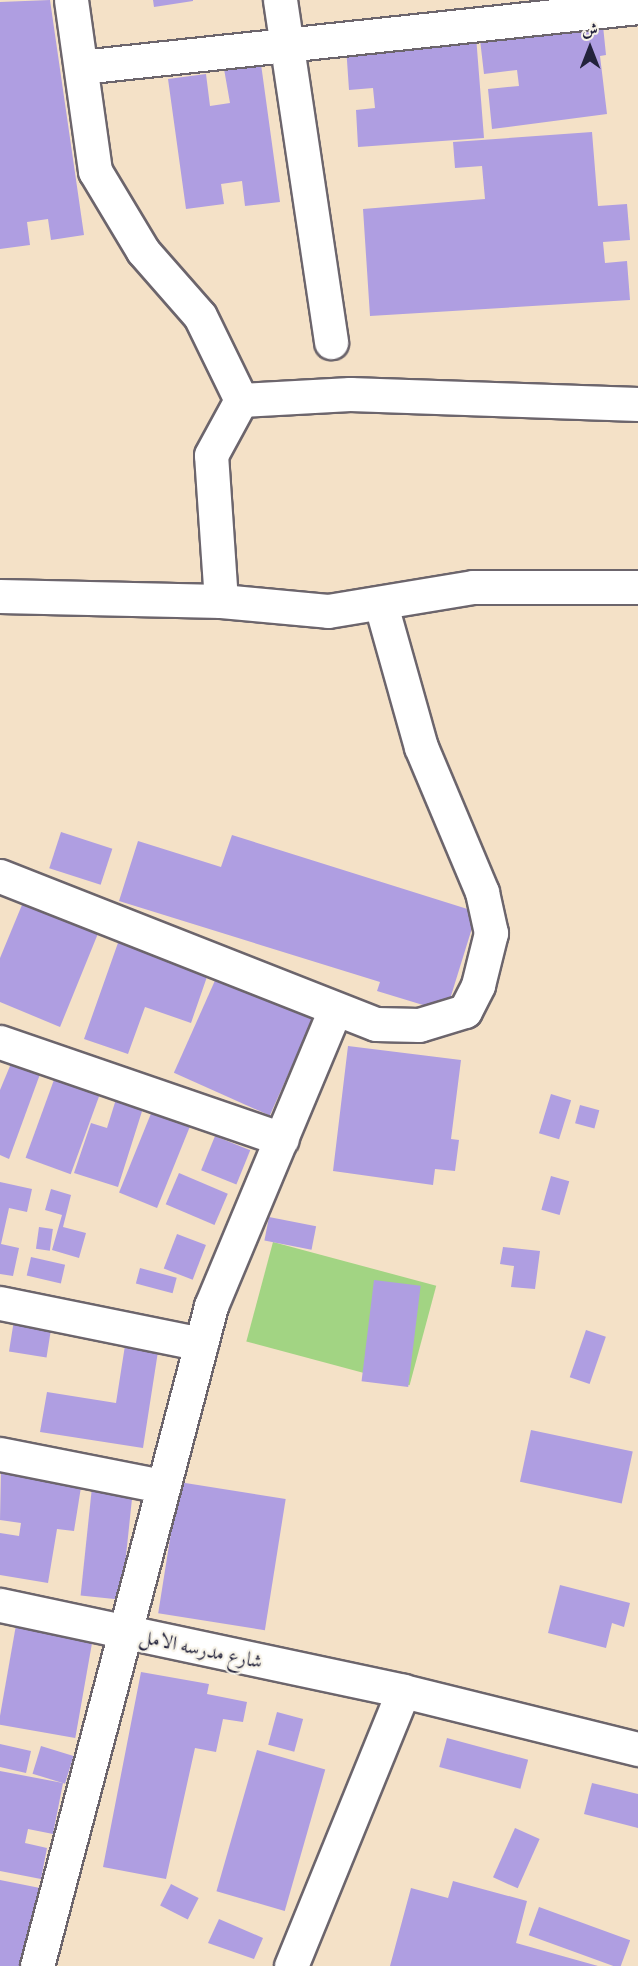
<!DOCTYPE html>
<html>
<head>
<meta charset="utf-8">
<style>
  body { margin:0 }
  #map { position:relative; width:638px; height:1966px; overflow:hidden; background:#f4e1c7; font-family:"IM FELL Double Pica",Amiri,serif }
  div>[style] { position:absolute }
  .green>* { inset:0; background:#a2d483; transform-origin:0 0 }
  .building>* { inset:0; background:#af9ee1; transform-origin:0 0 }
  .roads { filter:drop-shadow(2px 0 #6c656c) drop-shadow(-2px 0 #6c656c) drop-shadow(0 2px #6c656c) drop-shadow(0 -2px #6c656c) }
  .minor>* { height:33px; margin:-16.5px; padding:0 16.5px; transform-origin:16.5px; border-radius:16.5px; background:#fff }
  span { translate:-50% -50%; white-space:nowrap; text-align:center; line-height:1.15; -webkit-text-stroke:4.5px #f7f3e8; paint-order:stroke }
  .street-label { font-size:20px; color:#22223b }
  .north { position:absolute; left:560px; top:18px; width:60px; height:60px; -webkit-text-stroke:4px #f7f3e8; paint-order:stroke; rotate:0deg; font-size:16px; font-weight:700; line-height:24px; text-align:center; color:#22223b }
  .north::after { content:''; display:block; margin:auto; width:21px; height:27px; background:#22223b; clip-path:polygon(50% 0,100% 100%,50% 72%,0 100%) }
</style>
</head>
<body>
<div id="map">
  <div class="green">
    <i style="left:273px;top:1242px;width:169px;height:103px;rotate:15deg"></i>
  </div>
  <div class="building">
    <i style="clip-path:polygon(50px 0,84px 235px,51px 240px,48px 219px,27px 222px,30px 245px,0 249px,0 2px)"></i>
    <i style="clip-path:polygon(153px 0,193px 0,193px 1px,154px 7px)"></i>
    <i style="clip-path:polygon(602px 16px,606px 55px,600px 56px,607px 114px,492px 129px,488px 89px,519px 86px,517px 70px,484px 74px,479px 31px)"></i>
    <i style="clip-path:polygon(476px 36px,484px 138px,358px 147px,356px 110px,375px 108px,373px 88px,349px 90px,346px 46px)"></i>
    <i style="clip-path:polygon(261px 64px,280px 202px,245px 206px,242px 181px,221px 184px,224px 204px,186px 209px,168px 79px,206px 74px,210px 106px,230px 103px,224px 69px)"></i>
    <i style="clip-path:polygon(592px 132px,598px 206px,627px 204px,630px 240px,603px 242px,605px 263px,627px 261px,630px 300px,370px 316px,363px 209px,485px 199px,482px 166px,455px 168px,453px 142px)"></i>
    <i style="left:61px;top:832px;width:54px;height:38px;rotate:18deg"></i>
    <i style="clip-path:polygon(232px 835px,477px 912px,446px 1012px,377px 991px,380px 982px,119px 901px,138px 841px,221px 867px)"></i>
    <i style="clip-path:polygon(24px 900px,99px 931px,60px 1027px,0 1002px,0 958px)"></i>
    <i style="clip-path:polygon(119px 940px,209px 971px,191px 1023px,145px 1007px,128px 1054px,84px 1039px)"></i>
    <i style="left:217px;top:976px;width:105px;height:106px;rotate:24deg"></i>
    <i style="clip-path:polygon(348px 1046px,461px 1060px,451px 1139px,459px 1140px,455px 1171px,435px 1169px,433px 1185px,333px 1171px)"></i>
    <i style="clip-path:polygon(15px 1054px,43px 1066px,9px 1159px,0 1155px,0 1090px)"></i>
    <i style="left:55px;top:1077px;width:48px;height:86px;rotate:20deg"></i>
    <i style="left:551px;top:1094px;width:21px;height:41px;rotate:17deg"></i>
    <i style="clip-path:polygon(117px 1096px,144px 1105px,118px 1187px,74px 1173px,91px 1123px,107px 1128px)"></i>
    <i style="left:580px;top:1105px;width:20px;height:19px;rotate:15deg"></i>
    <i style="left:152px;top:1111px;width:41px;height:88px;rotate:22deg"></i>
    <i style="left:215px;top:1136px;width:38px;height:37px;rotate:22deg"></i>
    <i style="left:179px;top:1173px;width:53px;height:34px;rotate:23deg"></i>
    <i style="left:551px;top:1176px;width:19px;height:35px;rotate:16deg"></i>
    <i style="clip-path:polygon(0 1182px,32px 1189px,27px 1212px,9px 1208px,1px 1244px,19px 1248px,13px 1276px,0 1274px)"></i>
    <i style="clip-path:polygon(51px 1189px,71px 1195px,63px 1227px,86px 1233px,79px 1258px,52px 1250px,62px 1215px,45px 1210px)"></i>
    <i style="left:269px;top:1217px;width:48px;height:24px;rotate:11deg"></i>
    <i style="left:39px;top:1227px;width:14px;height:22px;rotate:8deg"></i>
    <i style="left:177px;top:1234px;width:31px;height:37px;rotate:21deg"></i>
    <i style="clip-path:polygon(503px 1247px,540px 1251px,535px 1289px,511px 1287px,514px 1266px,500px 1264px)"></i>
    <i style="left:31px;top:1257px;width:35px;height:19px;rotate:13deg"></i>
    <i style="left:140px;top:1268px;width:38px;height:16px;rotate:15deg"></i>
    <i style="left:374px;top:1280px;width:47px;height:102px;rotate:7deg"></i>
    <i style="left:14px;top:1320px;width:38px;height:32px;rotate:9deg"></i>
    <i style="left:586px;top:1330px;width:21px;height:50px;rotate:19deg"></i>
    <i style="clip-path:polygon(126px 1339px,159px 1345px,143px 1448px,40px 1432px,47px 1392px,116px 1403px)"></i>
    <i style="left:531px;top:1430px;width:104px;height:53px;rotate:12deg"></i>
    <i style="clip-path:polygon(1px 1469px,82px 1481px,74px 1531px,57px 1529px,48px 1583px,0 1575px,0 1533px,19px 1536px,21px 1523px,0 1520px)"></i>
    <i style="left:179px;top:1482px;width:108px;height:133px;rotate:9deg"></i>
    <i style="left:92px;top:1487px;width:41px;height:109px;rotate:6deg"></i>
    <i style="clip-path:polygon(560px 1585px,630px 1603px,624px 1627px,612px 1623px,606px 1648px,548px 1633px)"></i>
    <i style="left:16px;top:1625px;width:78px;height:101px;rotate:10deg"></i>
    <i style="clip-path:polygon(141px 1672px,209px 1684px,207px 1694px,247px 1702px,243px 1722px,223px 1719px,216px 1752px,195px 1748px,166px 1879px,103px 1867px)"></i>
    <i style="left:277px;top:1712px;width:27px;height:34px;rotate:15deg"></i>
    <i style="left:447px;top:1738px;width:84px;height:30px;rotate:15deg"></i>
    <i style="clip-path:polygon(0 1744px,31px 1751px,26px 1773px,0 1767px)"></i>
    <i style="left:41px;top:1746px;width:34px;height:29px;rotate:17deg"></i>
    <i style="left:257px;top:1750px;width:71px;height:147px;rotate:16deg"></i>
    <i style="clip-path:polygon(0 1771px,63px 1783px,53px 1834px,28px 1829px,25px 1843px,47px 1848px,41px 1879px,0 1871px)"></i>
    <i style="clip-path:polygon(592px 1783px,638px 1794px,638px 1828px,584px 1814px)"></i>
    <i style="left:515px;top:1828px;width:27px;height:54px;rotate:24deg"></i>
    <i style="clip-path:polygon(0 1880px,40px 1888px,24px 1966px,0 1966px)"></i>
    <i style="clip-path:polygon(453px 1881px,527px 1901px,516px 1943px,598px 1966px,390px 1966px,411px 1888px,448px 1898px)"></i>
    <i style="left:171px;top:1884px;width:31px;height:24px;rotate:27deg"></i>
    <i style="left:539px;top:1907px;width:97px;height:30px;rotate:20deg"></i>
    <i style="clip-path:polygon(219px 1919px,263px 1938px,254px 1959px,208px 1943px)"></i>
  </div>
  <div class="roads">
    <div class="minor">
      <i style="left:71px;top:0;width:173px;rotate:82deg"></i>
      <i style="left:95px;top:171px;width:93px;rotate:59deg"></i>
      <i style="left:143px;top:251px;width:86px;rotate:48.8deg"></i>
      <i style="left:200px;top:316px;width:93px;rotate:64deg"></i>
      <i style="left:280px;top:0;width:346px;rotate:81.5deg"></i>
      <i style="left:81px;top:67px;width:560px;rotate:-6.15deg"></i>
      <i style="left:241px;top:400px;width:109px;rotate:-3.2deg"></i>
      <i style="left:350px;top:394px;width:288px;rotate:2deg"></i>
      <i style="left:0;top:596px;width:221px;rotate:1.3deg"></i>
      <i style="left:221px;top:601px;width:107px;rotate:5.3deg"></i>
      <i style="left:328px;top:611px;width:147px;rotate:-9.4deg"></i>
      <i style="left:473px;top:587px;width:165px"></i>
      <i style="left:221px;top:601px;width:146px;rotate:-93.9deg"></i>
      <i style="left:211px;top:455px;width:63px;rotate:-61.4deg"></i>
      <i style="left:0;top:876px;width:404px;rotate:21.5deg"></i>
      <i style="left:376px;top:1024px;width:43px;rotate:1.3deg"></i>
      <i style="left:419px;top:1025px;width:48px;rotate:-16.9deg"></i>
      <i style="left:465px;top:1011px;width:29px;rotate:-63deg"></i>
      <i style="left:478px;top:985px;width:54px;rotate:-76deg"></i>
      <i style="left:491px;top:933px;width:42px;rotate:-102.4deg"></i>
      <i style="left:482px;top:892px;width:157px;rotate:-112.8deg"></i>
      <i style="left:421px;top:747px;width:148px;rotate:-105.7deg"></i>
      <i style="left:0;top:1042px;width:298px;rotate:19deg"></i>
      <i style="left:0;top:1303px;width:205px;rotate:11.5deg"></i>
      <i style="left:0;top:1454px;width:165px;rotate:11.2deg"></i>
      <i style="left:0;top:1605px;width:412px;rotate:12deg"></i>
      <i style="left:403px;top:1691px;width:242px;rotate:13.9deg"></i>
      <i style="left:37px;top:1966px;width:683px;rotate:-75.23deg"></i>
      <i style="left:211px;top:1306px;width:321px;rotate:-67.3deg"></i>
      <i style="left:291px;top:1966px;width:297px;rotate:-67.8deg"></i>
    </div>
  </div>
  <div class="street-label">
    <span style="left:201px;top:1649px;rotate:12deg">شارع مدرسه الامل</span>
  </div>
  <div class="north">ش</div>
</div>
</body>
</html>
